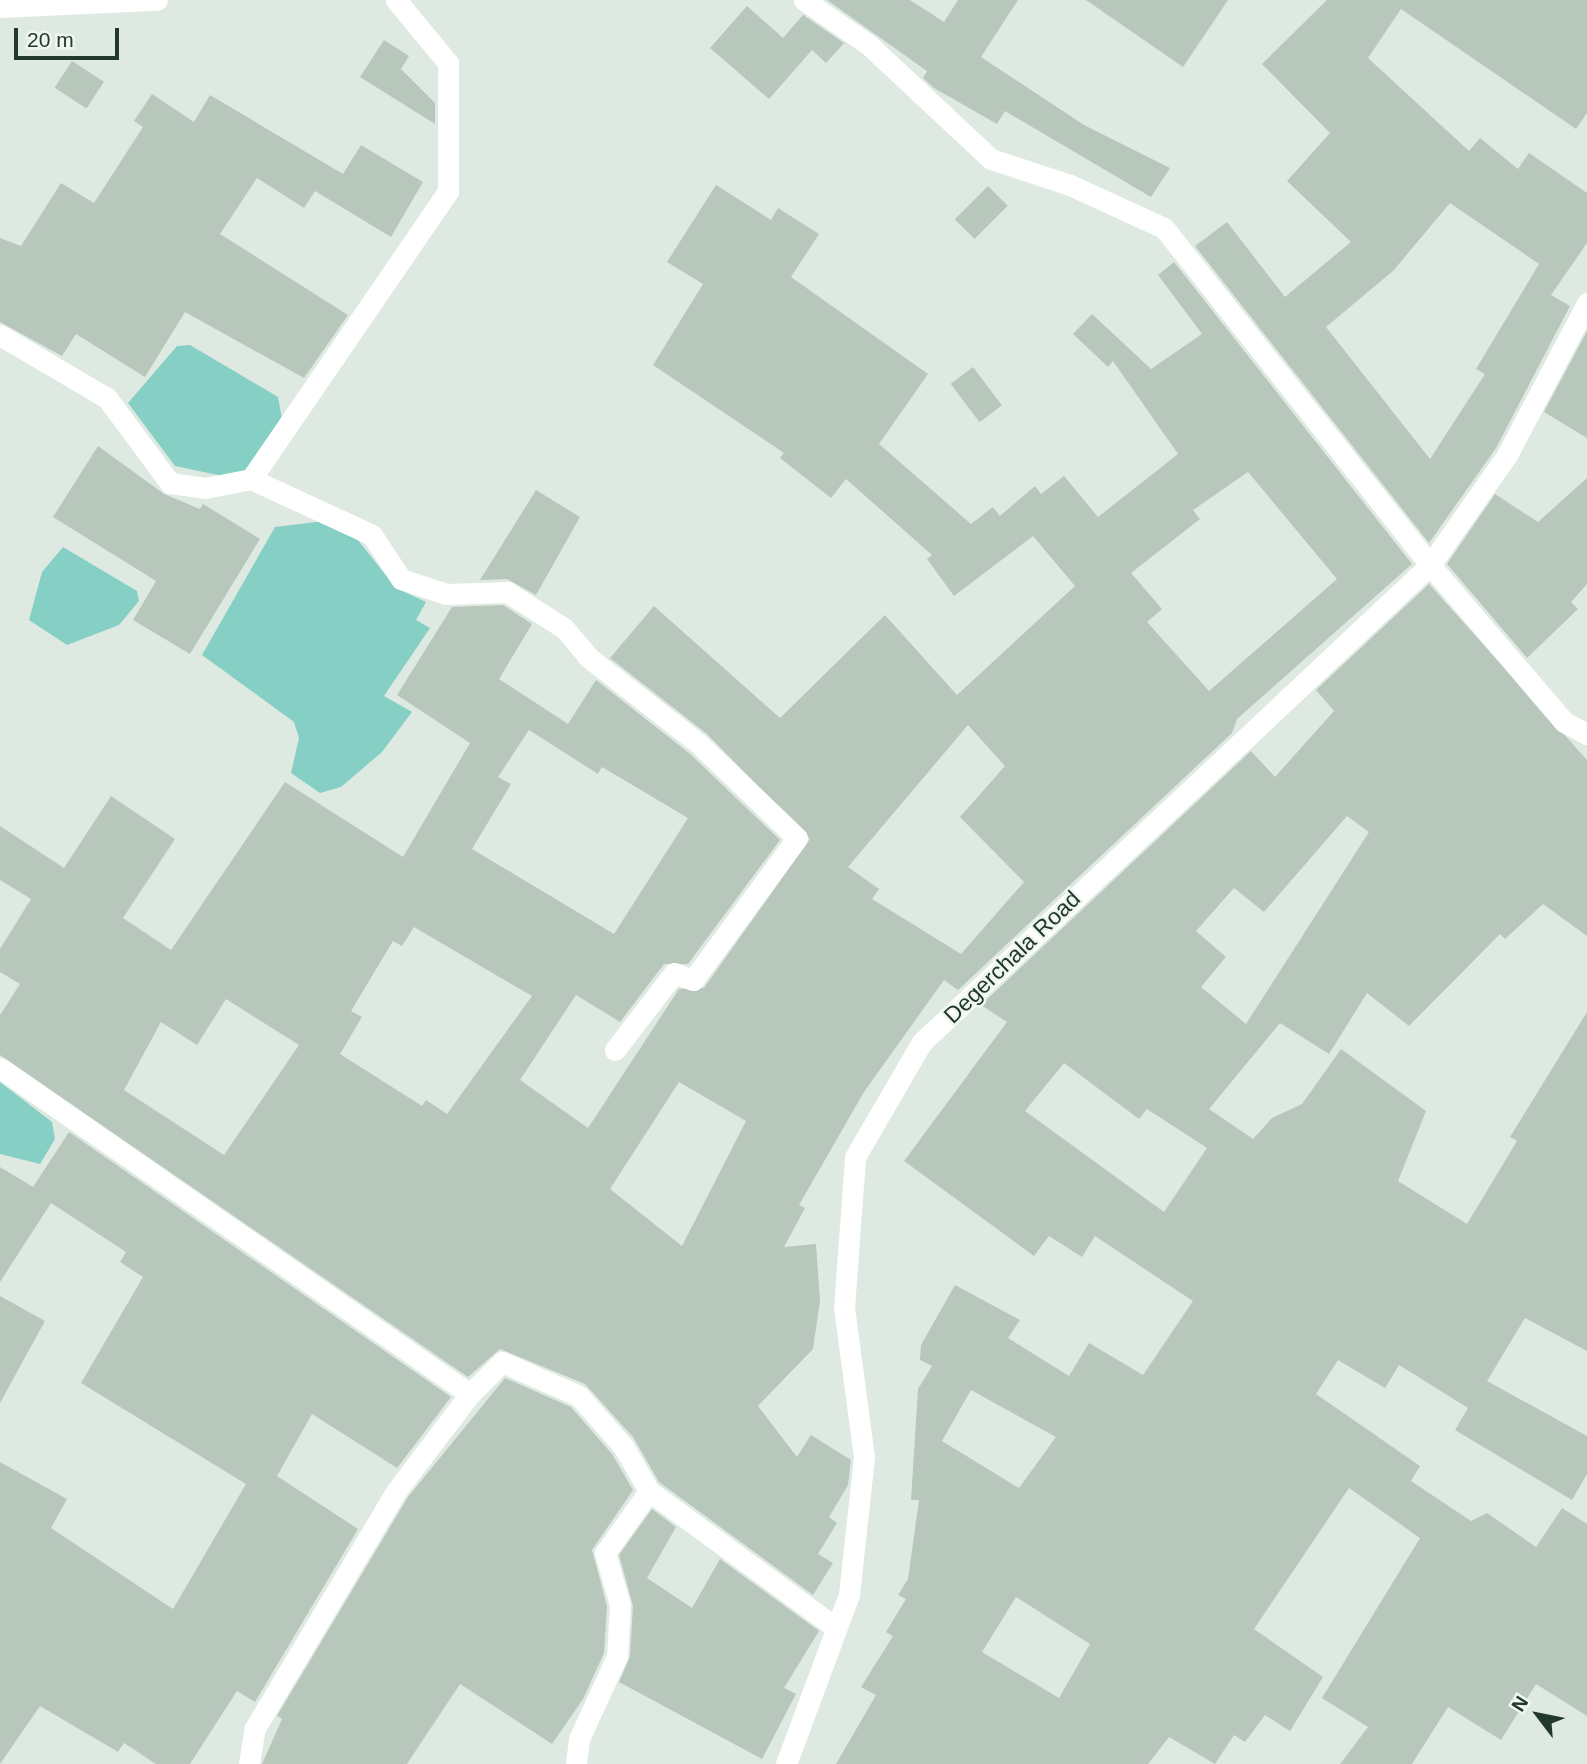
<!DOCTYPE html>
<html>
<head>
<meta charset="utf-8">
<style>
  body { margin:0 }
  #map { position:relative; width:1587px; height:1764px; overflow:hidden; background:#deeae1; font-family:Arial,sans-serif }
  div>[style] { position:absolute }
  .water>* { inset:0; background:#86cfc4 }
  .building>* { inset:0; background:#b7c7bc; transform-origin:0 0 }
  .minor>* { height:21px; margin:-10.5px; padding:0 10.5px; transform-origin:10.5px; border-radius:10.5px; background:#fff }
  span { translate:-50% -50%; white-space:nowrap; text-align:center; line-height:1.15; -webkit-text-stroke:5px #eff7f0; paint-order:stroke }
  .street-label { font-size:23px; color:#20392b }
  .north { position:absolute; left:1503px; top:1680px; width:70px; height:70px; -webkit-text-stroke:5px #eff7f0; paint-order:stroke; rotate:302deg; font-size:19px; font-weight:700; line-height:28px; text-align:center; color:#20392b }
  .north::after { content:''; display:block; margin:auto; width:24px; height:32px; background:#20392b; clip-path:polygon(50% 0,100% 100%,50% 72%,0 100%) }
  .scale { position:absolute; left:14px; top:28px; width:105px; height:32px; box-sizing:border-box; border:4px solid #20392b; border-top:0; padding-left:9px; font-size:21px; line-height:24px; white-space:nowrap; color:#20392b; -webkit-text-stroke:5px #eff7f0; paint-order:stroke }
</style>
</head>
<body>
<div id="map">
  <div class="water">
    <i style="clip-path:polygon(190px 345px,278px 397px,282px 419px,252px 469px,232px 478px,175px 466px,128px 403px,177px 346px)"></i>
    <i style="clip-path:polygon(324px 521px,354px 535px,396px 588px,426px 602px,416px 620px,430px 628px,384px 696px,412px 712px,382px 752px,341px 787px,320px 793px,291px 773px,299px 738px,294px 722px,202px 655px,275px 527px)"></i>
    <i style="clip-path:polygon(63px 547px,137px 591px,139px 601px,119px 625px,67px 645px,29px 620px,42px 572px)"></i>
    <i style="clip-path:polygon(0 1082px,52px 1122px,55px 1139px,40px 1164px,0 1154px)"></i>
  </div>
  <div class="building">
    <i style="clip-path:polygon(827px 0,910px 0,944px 22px,958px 0,1018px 0,981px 57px,1084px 125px,1170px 168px,1151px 197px,1005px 111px,997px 124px,934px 88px,923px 78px,927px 71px)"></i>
    <i style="clip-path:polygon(1086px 0,1228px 0,1183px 67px)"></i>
    <i style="clip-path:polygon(evenodd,1327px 0,1587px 0,1587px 113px,1576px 129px,1401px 9px,1368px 58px,1469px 151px,1480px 138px,1518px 169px,1529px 153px,1587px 193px,1587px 243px,1551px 295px,1570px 306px,1496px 448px,1429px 543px,1195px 246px,1227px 222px,1285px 297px,1351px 242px,1287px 181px,1330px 133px,1262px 64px,1327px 0,1450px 203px,1539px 264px,1476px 369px,1485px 374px,1430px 459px,1326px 327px,1393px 271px,1450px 203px)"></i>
    <i style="clip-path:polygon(747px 6px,783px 38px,803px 15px,844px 43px,826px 63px,812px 50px,769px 99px,710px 48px)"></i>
    <i style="clip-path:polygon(384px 40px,409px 56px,401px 69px,435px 103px,435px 124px,360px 77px)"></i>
    <i style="left:72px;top:61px;width:38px;height:32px;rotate:33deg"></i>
    <i style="clip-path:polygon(152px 94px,194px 122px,210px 95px,343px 174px,361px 145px,423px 182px,391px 237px,315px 191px,304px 208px,257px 178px,220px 234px,348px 315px,304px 378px,185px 312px,145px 377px,76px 334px,62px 356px,0 322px,0 238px,21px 246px,61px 183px,94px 203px,143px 127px,134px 121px)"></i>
    <i style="clip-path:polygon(evenodd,716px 185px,771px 220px,778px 208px,819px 234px,791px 277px,928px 374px,879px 444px,971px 524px,993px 507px,1000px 516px,1035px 486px,1041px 494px,1064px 476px,1098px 517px,1178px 454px,1113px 361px,1108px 367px,1073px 334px,1092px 314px,1151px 369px,1202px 334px,1158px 275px,1174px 262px,1412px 564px,1237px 719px,1232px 733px,958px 990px,944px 980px,864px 1092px,799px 1205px,805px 1208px,784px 1247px,816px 1244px,820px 1301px,813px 1349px,758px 1406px,797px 1457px,811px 1435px,851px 1460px,848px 1485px,829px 1517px,837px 1523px,818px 1554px,833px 1563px,813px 1595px,659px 1482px,633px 1437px,585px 1384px,500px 1349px,468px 1377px,0 1055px,0 1015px,20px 984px,0 972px,0 949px,31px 899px,0 880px,0 826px,64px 868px,111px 796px,175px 839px,123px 918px,171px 950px,285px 782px,403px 857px,470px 743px,397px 695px,452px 607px,503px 605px,532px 624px,499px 679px,568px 724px,596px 680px,689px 753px,780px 840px,688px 964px,664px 964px,620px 1022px,576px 995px,520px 1080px,588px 1128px,679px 989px,704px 988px,810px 839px,707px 734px,610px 658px,654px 606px,780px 718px,885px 615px,957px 695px,1075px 586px,1033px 536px,954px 596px,927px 559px,932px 555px,846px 479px,831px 498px,780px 458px,784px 453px,653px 365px,703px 284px,667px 262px,716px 185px,1248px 472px,1337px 579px,1209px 691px,1147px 622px,1162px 609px,1131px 573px,1200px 519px,1193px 510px,1248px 472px,716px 185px,968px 725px,1005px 766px,960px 817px,1024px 882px,961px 954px,872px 899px,879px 889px,848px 867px,968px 725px,716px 185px,529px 730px,598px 774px,602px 767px,688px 818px,614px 934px,472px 849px,511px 784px,498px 777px,529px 730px,716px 185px,414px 927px,532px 996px,447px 1114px,426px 1100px,422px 1106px,340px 1054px,362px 1017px,351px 1011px,393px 941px,402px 946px,414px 927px,716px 185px,226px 999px,299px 1045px,224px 1155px,124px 1090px,161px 1022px,197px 1045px,226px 999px,716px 185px,679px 1082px,746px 1121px,682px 1246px,610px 1189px,679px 1082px)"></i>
    <i style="left:988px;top:186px;width:28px;height:47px;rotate:45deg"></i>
    <i style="clip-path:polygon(1587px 331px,1587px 438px,1544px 412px)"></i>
    <i style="left:973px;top:367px;width:48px;height:28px;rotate:53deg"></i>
    <i style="clip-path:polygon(98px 446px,164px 494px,200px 509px,203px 504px,260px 539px,190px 654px,133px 620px,156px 581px,53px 517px)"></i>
    <i style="clip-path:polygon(1587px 478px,1587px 584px,1571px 602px,1578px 609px,1527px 658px,1447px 564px,1495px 494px,1538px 522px)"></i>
    <i style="clip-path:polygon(536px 490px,580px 517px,536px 595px,507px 579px,480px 580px)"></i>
    <i style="clip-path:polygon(evenodd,1429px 584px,1587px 760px,1587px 936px,1543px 904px,1505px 939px,1500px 934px,1409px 1026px,1367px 993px,1329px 1054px,1280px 1023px,1209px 1109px,1253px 1139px,1272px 1118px,1302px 1104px,1341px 1049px,1426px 1111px,1398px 1181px,1467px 1224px,1517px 1141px,1510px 1137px,1587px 1012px,1587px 1351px,1525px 1318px,1487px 1381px,1587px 1436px,1587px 1474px,1572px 1500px,1455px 1430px,1468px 1408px,1399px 1365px,1385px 1388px,1338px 1360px,1316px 1394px,1420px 1466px,1411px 1481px,1471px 1521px,1487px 1513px,1536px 1547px,1562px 1508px,1587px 1524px,1587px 1716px,1536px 1684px,1501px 1740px,1448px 1707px,1412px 1764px,1340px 1764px,1368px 1727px,1322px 1698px,1420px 1538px,1349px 1488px,1254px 1629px,1323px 1677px,1290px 1731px,1265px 1715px,1245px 1742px,1234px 1735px,1215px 1764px,1169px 1737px,1148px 1764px,836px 1764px,876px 1695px,861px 1687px,893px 1636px,886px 1632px,906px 1599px,898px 1595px,908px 1579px,919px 1500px,911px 1500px,918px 1389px,932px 1366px,920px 1360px,921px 1345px,955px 1285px,1020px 1320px,1008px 1338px,1069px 1376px,1089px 1343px,1143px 1375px,1193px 1301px,1095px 1236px,1082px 1257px,1049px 1236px,1034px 1256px,904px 1161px,1007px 1022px,981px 1005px,1251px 751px,1275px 777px,1334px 711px,1316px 690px,1429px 584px,1347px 816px,1369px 832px,1246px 1024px,1201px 987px,1226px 957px,1196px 931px,1234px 888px,1264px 912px,1347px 816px,1429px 584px,1064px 1063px,1139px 1119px,1147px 1109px,1207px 1148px,1164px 1212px,1025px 1111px,1064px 1063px,1429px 584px,971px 1390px,1056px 1437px,1019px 1488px,942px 1441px,971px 1390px,1429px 584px,1016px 1597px,1090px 1644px,1059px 1698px,982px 1652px,1016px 1597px)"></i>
    <i style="clip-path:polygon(69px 1132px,451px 1397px,397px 1468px,312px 1414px,277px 1476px,358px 1529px,255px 1702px,237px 1691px,190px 1764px,156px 1764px,124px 1743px,118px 1752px,40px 1706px,0 1764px,0 1462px,67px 1499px,51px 1528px,173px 1609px,246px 1484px,81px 1383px,143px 1277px,120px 1262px,126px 1252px,51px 1203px,0 1282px,0 1167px,33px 1187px)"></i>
    <i style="clip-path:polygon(0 1296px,45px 1321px,0 1403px)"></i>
    <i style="clip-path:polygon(505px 1378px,571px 1407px,612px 1454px,633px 1490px,592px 1550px,607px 1606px,604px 1653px,583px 1699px,552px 1744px,460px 1684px,407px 1764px,262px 1764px,282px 1719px,277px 1716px,408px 1497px)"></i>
    <i style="clip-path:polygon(652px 1509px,676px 1527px,647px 1578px,692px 1608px,720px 1559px,819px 1631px,784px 1688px,796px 1694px,762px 1759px,619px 1682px,630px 1657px,633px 1606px,619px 1555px)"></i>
  </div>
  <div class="minor">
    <i style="left:804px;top:0;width:79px;rotate:34.7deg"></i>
    <i style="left:869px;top:45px;width:167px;rotate:43.1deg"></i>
    <i style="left:991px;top:159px;width:83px;rotate:18.2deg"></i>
    <i style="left:1070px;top:185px;width:103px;rotate:24.6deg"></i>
    <i style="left:1164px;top:228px;width:429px;rotate:51.7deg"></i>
    <i style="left:1430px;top:565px;width:206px;rotate:49.5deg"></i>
    <i style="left:1564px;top:722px;width:26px;rotate:28deg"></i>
    <i style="left:0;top:7px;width:157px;rotate:-2.6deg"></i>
    <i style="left:0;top:335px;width:124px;rotate:30.5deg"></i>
    <i style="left:107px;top:398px;width:106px;rotate:53.5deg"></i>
    <i style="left:170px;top:483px;width:35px;rotate:8deg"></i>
    <i style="left:205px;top:488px;width:47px;rotate:-11.1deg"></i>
    <i style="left:251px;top:479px;width:349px;rotate:-55.6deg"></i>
    <i style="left:448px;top:191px;width:128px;rotate:-90deg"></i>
    <i style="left:448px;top:63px;width:82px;rotate:-129.5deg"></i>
    <i style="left:251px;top:479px;width:133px;rotate:24.8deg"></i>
    <i style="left:372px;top:535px;width:53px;rotate:56.6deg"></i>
    <i style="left:401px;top:579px;width:47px;rotate:18.4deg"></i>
    <i style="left:446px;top:594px;width:61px;rotate:-1.9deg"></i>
    <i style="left:507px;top:592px;width:67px;rotate:32.3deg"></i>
    <i style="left:564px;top:628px;width:38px;rotate:50deg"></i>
    <i style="left:588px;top:657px;width:140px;rotate:38deg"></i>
    <i style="left:698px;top:743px;width:137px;rotate:43.8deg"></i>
    <i style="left:797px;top:838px;width:176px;rotate:126.2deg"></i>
    <i style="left:693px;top:980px;width:20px;rotate:-160deg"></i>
    <i style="left:674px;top:973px;width:97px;rotate:127.5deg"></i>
    <i style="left:0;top:1068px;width:572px;rotate:34.75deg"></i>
    <i style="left:470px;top:1394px;width:45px;rotate:-45deg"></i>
    <i style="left:502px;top:1362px;width:84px;rotate:23.8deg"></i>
    <i style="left:579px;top:1396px;width:67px;rotate:48.7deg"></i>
    <i style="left:623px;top:1446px;width:52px;rotate:60deg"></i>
    <i style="left:649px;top:1491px;width:232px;rotate:36.2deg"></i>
    <i style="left:249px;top:1764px;width:36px;rotate:-81deg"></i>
    <i style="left:255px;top:1728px;width:277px;rotate:-59.2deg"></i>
    <i style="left:397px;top:1490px;width:121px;rotate:-52.8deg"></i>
    <i style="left:576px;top:1764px;width:25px;rotate:-83deg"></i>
    <i style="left:579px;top:1739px;width:91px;rotate:-65.4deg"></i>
    <i style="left:617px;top:1656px;width:51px;rotate:-86.6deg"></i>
    <i style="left:620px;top:1605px;width:54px;rotate:-106.1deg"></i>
    <i style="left:605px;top:1553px;width:76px;rotate:-54.6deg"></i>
    <i style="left:786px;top:1764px;width:180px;rotate:-69.6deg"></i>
    <i style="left:849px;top:1595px;width:139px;rotate:-83.8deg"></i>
    <i style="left:864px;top:1457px;width:150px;rotate:-97.6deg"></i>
    <i style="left:844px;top:1308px;width:151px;rotate:-85.8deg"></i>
    <i style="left:855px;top:1157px;width:133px;rotate:-59.8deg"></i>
    <i style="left:922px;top:1042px;width:697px;rotate:-43.2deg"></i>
    <i style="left:1430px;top:565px;width:134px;rotate:-55deg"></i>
    <i style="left:1507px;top:455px;width:172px;rotate:-62.2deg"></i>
  </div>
  <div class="street-label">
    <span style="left:1012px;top:957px;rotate:-44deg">Degerchala Road</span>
  </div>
  <div class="north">N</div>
  <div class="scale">20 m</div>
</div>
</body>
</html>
